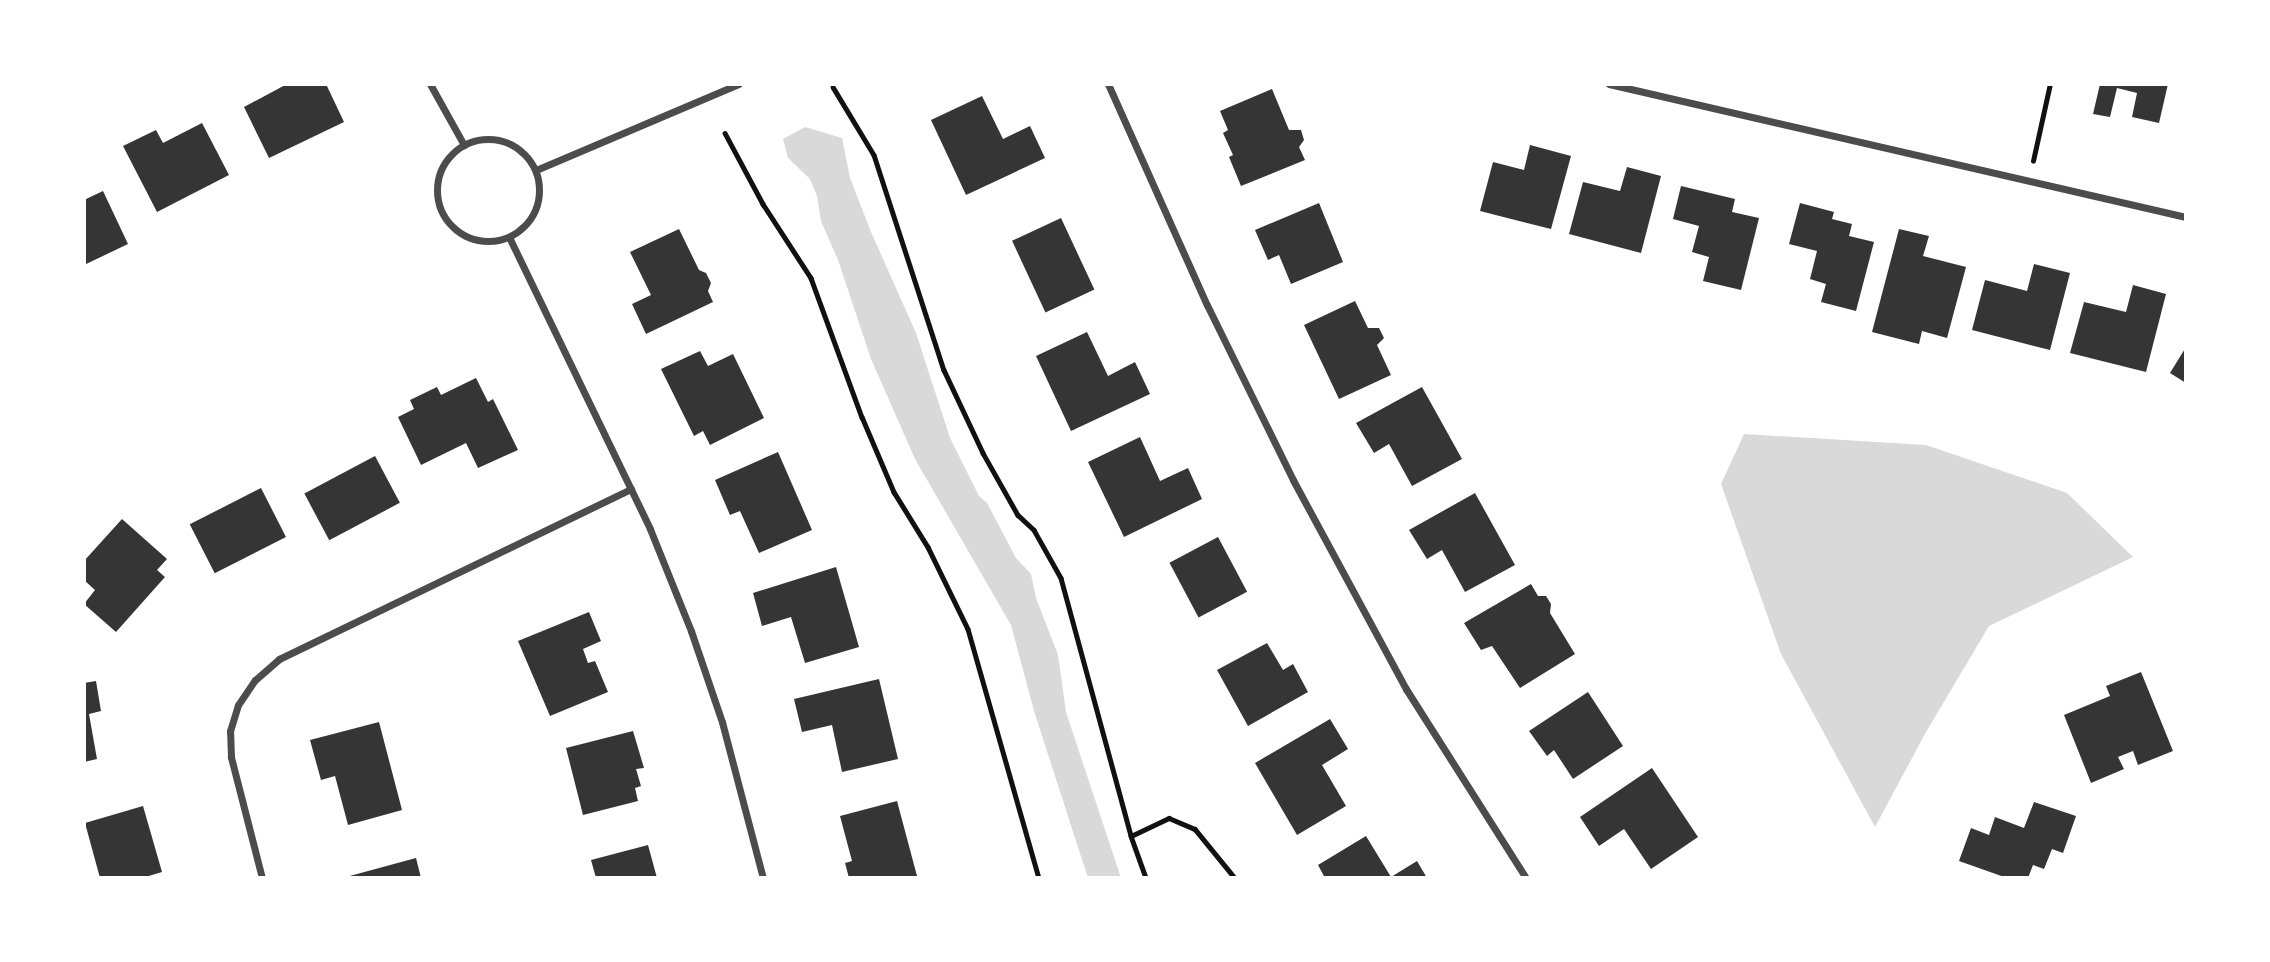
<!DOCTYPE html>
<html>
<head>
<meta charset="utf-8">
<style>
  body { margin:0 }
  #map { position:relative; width:2270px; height:962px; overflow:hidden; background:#fff; font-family:"Public Sans",sans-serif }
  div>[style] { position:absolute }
  .water>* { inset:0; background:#d9d9d9 }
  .building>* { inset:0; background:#353535; transform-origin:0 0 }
  .path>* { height:4.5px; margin:-2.25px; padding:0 2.25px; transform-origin:2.25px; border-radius:2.25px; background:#111 }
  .minor>* { height:7px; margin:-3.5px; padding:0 3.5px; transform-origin:3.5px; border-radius:3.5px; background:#4c4c4c }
  .minor>.ring { margin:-3.5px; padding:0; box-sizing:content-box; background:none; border:7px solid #4c4c4c; border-radius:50% }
  span { translate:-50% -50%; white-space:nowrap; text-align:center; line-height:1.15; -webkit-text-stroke:7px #fff; paint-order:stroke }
  .frame { position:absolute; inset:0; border:86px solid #fff; pointer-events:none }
</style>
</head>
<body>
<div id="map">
  <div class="water">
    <i style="clip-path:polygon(805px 127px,842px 138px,850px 178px,871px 232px,916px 333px,950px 438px,979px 496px,987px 503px,1016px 558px,1031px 574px,1036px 598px,1058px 655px,1066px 712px,1121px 878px,1088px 878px,1034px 711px,1011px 625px,915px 459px,871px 359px,838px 260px,821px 221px,817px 196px,810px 179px,788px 158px,783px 139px)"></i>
    <i style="clip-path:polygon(1744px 434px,1926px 445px,2067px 493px,2133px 557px,1989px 626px,1926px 732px,1875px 827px,1781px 654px,1721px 484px)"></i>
  </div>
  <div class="building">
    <i style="clip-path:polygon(287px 84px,326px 84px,344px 122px,269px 158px,244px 107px)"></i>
    <i style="clip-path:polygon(2100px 84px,2168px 84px,2159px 123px,2132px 117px,2137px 93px,2117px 88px,2110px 117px,2093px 114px)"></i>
    <i style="clip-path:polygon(1272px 89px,1289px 130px,1301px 130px,1304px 140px,1299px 147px,1305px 160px,1241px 186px,1229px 157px,1233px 155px,1223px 133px,1228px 130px,1220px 111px)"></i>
    <i style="clip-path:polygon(982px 96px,1003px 139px,1030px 126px,1045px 158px,966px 195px,931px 120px)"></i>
    <i style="clip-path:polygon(202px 123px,229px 175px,157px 212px,123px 146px,156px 130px,163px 143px)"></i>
    <i style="clip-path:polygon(1530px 145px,1571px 156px,1551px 229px,1480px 211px,1493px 162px,1524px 170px)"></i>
    <i style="clip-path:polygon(1627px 167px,1661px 176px,1641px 253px,1569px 234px,1583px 182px,1620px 191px)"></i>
    <i style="clip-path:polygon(1681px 186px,1735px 199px,1732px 212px,1759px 218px,1741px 290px,1703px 281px,1709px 257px,1692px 252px,1699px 226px,1673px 219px)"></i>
    <i style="clip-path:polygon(103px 191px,128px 244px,84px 265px,84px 200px)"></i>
    <i style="clip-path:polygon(1319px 203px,1343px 262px,1291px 284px,1279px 255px,1268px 260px,1255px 230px)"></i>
    <i style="clip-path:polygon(1800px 203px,1834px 212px,1832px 219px,1852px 224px,1849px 236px,1874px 242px,1856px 311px,1821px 302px,1826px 284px,1810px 279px,1817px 251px,1789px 244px)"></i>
    <i style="left:1061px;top:218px;width:79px;height:54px;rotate:65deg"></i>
    <i style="clip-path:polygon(679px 229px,699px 270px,706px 273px,711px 283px,708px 291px,713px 302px,646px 334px,632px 304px,651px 295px,630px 252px)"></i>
    <i style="clip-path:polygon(1899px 229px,1929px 236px,1923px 256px,1966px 267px,1947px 338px,1922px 331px,1919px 344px,1872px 332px)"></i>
    <i style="clip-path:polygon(2034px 264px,2070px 273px,2050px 350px,1972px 330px,1985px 280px,2027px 291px)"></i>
    <i style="clip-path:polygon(2133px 285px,2166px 294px,2146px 372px,2070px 353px,2084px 302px,2126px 312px)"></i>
    <i style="clip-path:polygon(1355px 301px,1368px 328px,1379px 328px,1384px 338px,1377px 345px,1391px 375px,1339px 399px,1304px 325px)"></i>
    <i style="clip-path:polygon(1087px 332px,1108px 376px,1135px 362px,1150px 394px,1071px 431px,1036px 356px)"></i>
    <i style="clip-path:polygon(2186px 347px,2186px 383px,2170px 373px)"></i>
    <i style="clip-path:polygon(700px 351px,708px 366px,733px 354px,764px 418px,710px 445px,703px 431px,694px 436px,661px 369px)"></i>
    <i style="clip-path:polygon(476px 378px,488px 402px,493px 399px,518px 450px,478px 468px,466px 443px,421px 465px,398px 417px,414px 409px,410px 400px,437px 387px,441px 395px)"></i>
    <i style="clip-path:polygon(1422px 387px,1462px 459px,1412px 486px,1389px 444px,1374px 453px,1356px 423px)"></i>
    <i style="clip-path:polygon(1140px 437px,1160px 481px,1188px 468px,1202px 499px,1124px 537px,1088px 462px)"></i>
    <i style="clip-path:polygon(778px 452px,812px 530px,759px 553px,740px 511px,730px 515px,715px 480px)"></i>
    <i style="left:375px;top:456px;width:53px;height:80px;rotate:62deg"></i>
    <i style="left:261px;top:488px;width:55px;height:80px;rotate:63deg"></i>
    <i style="clip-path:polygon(1475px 493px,1515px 565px,1465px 592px,1442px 550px,1427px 559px,1409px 530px)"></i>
    <i style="clip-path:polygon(122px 519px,167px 559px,157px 570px,165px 577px,116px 632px,84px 604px,95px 590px,84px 580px,84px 561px)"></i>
    <i style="left:1218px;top:537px;width:62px;height:55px;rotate:62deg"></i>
    <i style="clip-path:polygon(836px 567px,859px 647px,805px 663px,791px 617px,762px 626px,753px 593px)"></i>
    <i style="clip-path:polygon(1531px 584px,1538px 596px,1546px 596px,1551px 604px,1550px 613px,1575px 654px,1520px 688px,1492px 646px,1481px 650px,1464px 623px)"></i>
    <i style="clip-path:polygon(589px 612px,601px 641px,583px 649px,588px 663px,595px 661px,608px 692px,550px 716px,518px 641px)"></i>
    <i style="clip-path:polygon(1267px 643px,1283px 670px,1293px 664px,1308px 692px,1248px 726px,1217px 670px)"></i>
    <i style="clip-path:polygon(2141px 672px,2173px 751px,2138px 765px,2133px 751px,2118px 757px,2124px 769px,2091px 783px,2064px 715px,2110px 696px,2106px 686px)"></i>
    <i style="clip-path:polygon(879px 679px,898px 759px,842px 772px,832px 725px,802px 732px,794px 699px)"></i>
    <i style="clip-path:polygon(96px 681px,101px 711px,89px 714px,97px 759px,84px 762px,84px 683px)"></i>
    <i style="clip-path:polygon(1588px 692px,1623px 746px,1573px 779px,1554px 750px,1547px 756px,1529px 731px)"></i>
    <i style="clip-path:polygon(1330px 719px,1348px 749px,1322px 765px,1346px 806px,1297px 835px,1255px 763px)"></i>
    <i style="clip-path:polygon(379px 722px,402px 810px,348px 825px,335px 776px,321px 780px,310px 740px)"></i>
    <i style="clip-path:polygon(633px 731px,644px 768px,636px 769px,641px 786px,635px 788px,638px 801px,583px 815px,566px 748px)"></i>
    <i style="clip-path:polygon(1652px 768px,1698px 837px,1651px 869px,1624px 829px,1599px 846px,1580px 817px)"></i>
    <i style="clip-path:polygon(897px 801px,917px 876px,849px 878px,845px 863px,852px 861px,840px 816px)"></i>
    <i style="clip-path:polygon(2034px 802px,2076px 816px,2063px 853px,2052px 849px,2044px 869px,2033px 865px,2028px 878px,2007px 878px,1959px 861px,1971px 828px,1989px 835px,1995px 817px,2024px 828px)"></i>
    <i style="clip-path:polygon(143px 806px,162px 872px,142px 878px,100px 878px,85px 823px)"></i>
    <i style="clip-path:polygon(1366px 836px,1391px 877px,1417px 861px,1427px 878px,1325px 878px,1318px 865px)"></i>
    <i style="clip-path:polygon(648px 845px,657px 878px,596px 878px,591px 860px)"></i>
    <i style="clip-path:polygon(416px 858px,421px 878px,346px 878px,346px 877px)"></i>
  </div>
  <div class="path">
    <i style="left:833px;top:87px;width:79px;rotate:58.9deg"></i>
    <i style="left:874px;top:155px;width:226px;rotate:72deg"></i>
    <i style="left:944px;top:370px;width:92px;rotate:64.8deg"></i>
    <i style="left:983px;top:453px;width:71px;rotate:60.6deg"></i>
    <i style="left:1018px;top:515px;width:22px;rotate:43deg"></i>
    <i style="left:1034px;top:530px;width:55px;rotate:60.6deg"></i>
    <i style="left:1061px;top:578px;width:267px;rotate:74.8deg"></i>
    <i style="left:1131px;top:836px;width:45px;rotate:70.3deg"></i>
    <i style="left:725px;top:133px;width:81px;rotate:61.8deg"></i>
    <i style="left:763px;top:204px;width:88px;rotate:57deg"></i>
    <i style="left:811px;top:278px;width:148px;rotate:69.9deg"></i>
    <i style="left:862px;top:417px;width:82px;rotate:66.9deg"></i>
    <i style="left:894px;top:492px;width:65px;rotate:58.3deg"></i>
    <i style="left:928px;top:547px;width:91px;rotate:64deg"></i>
    <i style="left:968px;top:629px;width:259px;rotate:74.1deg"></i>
    <i style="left:2033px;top:161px;width:79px;rotate:-77.6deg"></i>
    <i style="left:1131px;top:836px;width:42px;rotate:-25.3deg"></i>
    <i style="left:1169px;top:818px;width:28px;rotate:23deg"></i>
    <i style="left:1195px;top:829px;width:63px;rotate:50.8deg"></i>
  </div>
  <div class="minor">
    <i style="left:430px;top:84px;width:70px;rotate:60.9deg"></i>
    <i style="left:1108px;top:84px;width:242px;rotate:65.9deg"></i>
    <i style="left:1207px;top:305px;width:195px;rotate:63.8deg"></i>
    <i style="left:1293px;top:480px;width:238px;rotate:61.6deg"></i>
    <i style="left:1406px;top:689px;width:224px;rotate:57.6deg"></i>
    <i style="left:1609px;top:84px;width:592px;rotate:12.98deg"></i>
    <i class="ring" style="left:437px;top:139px;width:95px;height:95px"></i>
    <i style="left:536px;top:170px;width:220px;rotate:-23deg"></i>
    <i style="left:509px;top:237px;width:324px;rotate:64.2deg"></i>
    <i style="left:650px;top:529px;width:110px;rotate:68.1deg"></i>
    <i style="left:691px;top:631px;width:96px;rotate:71.2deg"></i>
    <i style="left:722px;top:722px;width:161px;rotate:75.3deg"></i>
    <i style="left:262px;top:878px;width:125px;rotate:-104.4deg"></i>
    <i style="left:231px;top:757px;width:26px;rotate:-92deg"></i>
    <i style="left:230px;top:731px;width:27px;rotate:-73deg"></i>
    <i style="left:238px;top:705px;width:30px;rotate:-56deg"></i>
    <i style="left:255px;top:680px;width:32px;rotate:-41deg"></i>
    <i style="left:279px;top:659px;width:391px;rotate:-25.8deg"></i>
  </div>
  <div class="frame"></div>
</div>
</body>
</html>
